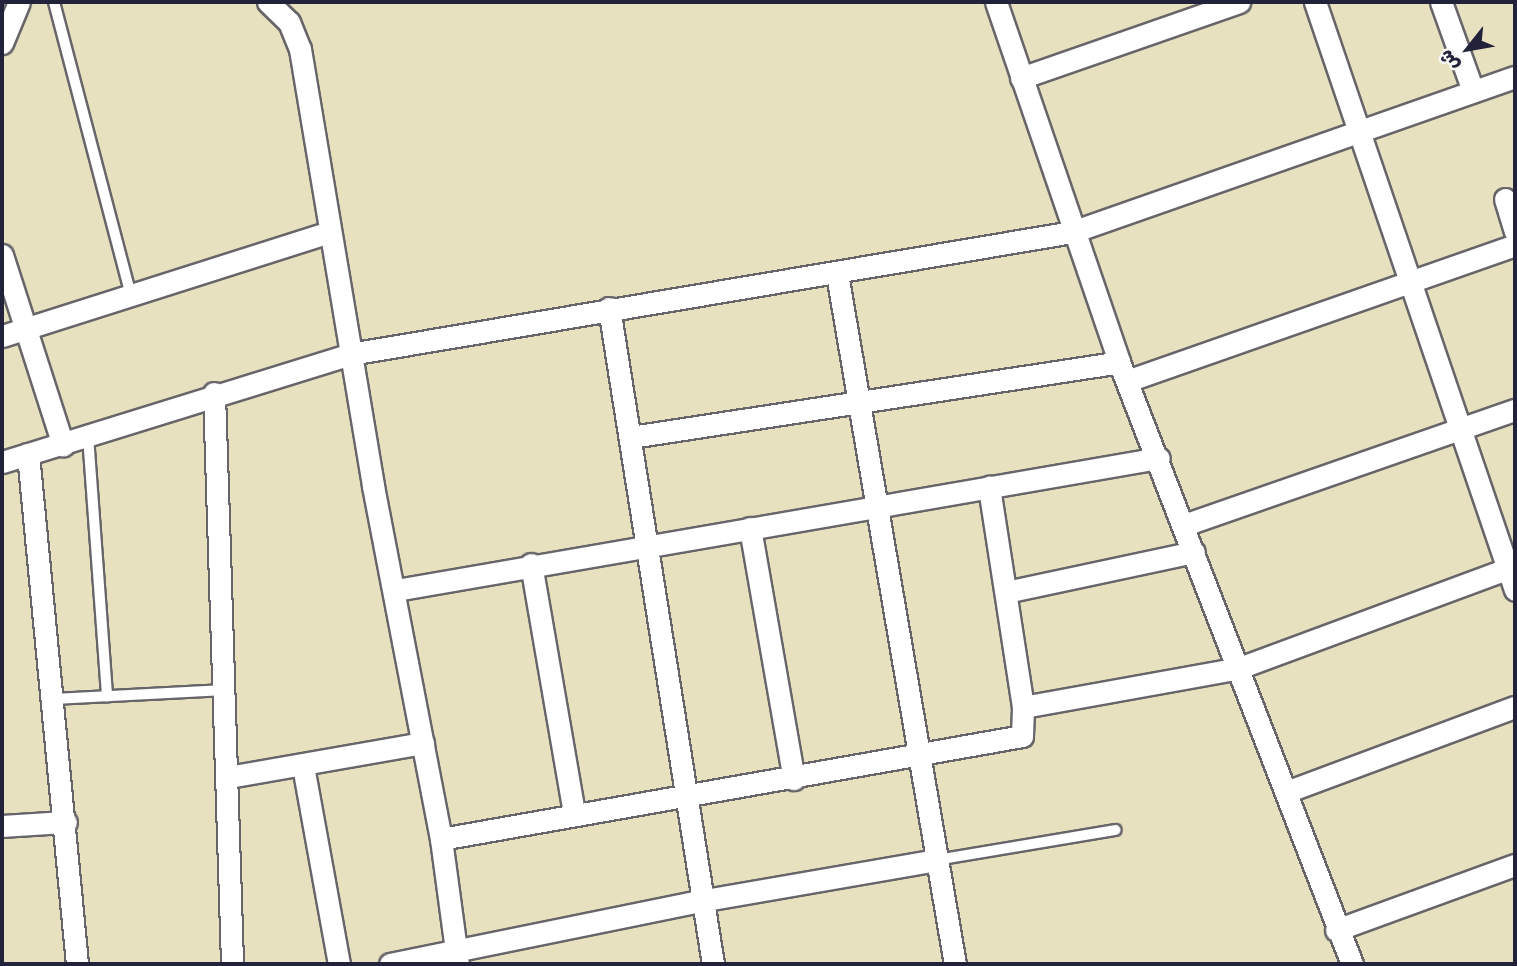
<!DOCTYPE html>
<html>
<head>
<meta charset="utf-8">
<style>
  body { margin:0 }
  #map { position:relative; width:1517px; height:966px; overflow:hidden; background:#e7e1bf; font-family:"Architects Daughter","Playpen Sans Arabic",sans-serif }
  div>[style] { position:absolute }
  .roads { filter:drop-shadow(2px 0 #676569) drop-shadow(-2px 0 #676569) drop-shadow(0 2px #676569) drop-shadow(0 -2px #676569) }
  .lane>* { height:10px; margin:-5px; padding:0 5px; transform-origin:5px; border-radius:5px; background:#fff }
  .street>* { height:21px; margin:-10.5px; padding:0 10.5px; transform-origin:10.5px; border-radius:10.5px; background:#fff }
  span { translate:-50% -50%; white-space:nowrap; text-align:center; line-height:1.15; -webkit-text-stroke:5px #f6f6f2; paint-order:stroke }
  .frame { position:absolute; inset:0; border:4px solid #22223b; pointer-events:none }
  .north { position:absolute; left:1433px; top:14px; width:70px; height:70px; -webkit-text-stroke:5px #f6f6f2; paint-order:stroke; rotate:239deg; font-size:19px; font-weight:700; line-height:28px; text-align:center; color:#22223b }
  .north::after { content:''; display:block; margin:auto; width:24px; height:32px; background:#22223b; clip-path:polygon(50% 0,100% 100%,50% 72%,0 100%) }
</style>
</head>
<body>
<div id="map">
  <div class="roads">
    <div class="lane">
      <i style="left:54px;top:2px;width:303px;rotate:75.3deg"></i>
      <i style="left:88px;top:436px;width:261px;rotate:85.8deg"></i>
      <i style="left:54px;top:699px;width:171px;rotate:-3deg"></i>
      <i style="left:936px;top:860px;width:182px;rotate:-9.5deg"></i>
    </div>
    <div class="street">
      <i style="left:268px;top:2px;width:29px;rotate:44deg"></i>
      <i style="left:289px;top:22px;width:29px;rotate:68deg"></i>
      <i style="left:300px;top:49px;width:443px;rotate:80.5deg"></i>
      <i style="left:373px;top:486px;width:359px;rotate:79.1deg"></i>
      <i style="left:441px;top:839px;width:126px;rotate:82.3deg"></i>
      <i style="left:996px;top:2px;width:380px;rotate:71.1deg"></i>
      <i style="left:1119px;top:362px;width:646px;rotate:68.84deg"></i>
      <i style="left:1315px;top:2px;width:621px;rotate:71.21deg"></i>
      <i style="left:1441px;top:2px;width:95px;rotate:70.2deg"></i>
      <i style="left:2px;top:43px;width:44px;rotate:-67.5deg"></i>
      <i style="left:1021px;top:78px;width:231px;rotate:-19.2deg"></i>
      <i style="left:1505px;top:199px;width:34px;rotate:73deg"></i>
      <i style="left:2px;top:255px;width:200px;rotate:72.2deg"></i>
      <i style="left:837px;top:274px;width:700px;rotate:80.3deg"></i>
      <i style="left:609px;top:308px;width:664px;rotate:80.99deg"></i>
      <i style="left:2px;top:336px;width:343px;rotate:-17.6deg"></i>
      <i style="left:1127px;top:381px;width:411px;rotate:-19.3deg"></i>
      <i style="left:214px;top:393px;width:571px;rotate:88.19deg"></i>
      <i style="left:631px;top:437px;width:494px;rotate:-8.7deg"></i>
      <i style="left:28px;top:454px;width:512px;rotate:84.51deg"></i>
      <i style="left:2px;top:462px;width:364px;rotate:-17.2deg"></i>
      <i style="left:350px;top:354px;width:732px;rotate:-9.59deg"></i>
      <i style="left:1072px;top:232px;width:469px;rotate:-19.3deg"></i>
      <i style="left:1184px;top:525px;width:350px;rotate:-19.2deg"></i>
      <i style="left:750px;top:528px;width:255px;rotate:80.1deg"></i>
      <i style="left:531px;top:564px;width:253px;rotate:80.2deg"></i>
      <i style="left:396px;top:590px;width:774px;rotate:-9.82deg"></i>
      <i style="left:1006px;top:592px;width:192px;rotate:-12deg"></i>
      <i style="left:1023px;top:707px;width:219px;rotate:-10.2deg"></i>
      <i style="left:1239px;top:668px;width:294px;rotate:-20.3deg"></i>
      <i style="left:303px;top:766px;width:201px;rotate:79.7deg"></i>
      <i style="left:228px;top:777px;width:198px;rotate:-9.9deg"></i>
      <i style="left:1286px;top:792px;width:244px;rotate:-20.4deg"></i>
      <i style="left:2px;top:826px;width:64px;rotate:-3.6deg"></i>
      <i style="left:441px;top:839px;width:590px;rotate:-10.05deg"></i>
      <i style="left:1022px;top:736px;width:29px;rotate:-88deg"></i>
      <i style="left:1023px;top:707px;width:223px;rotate:-98.8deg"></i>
      <i style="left:1336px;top:930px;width:190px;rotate:-20deg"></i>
      <i style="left:390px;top:964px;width:321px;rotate:-11.5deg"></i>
      <i style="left:705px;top:900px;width:234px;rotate:-9.8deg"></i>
    </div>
  </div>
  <div class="frame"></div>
  <div class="north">ش</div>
</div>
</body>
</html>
